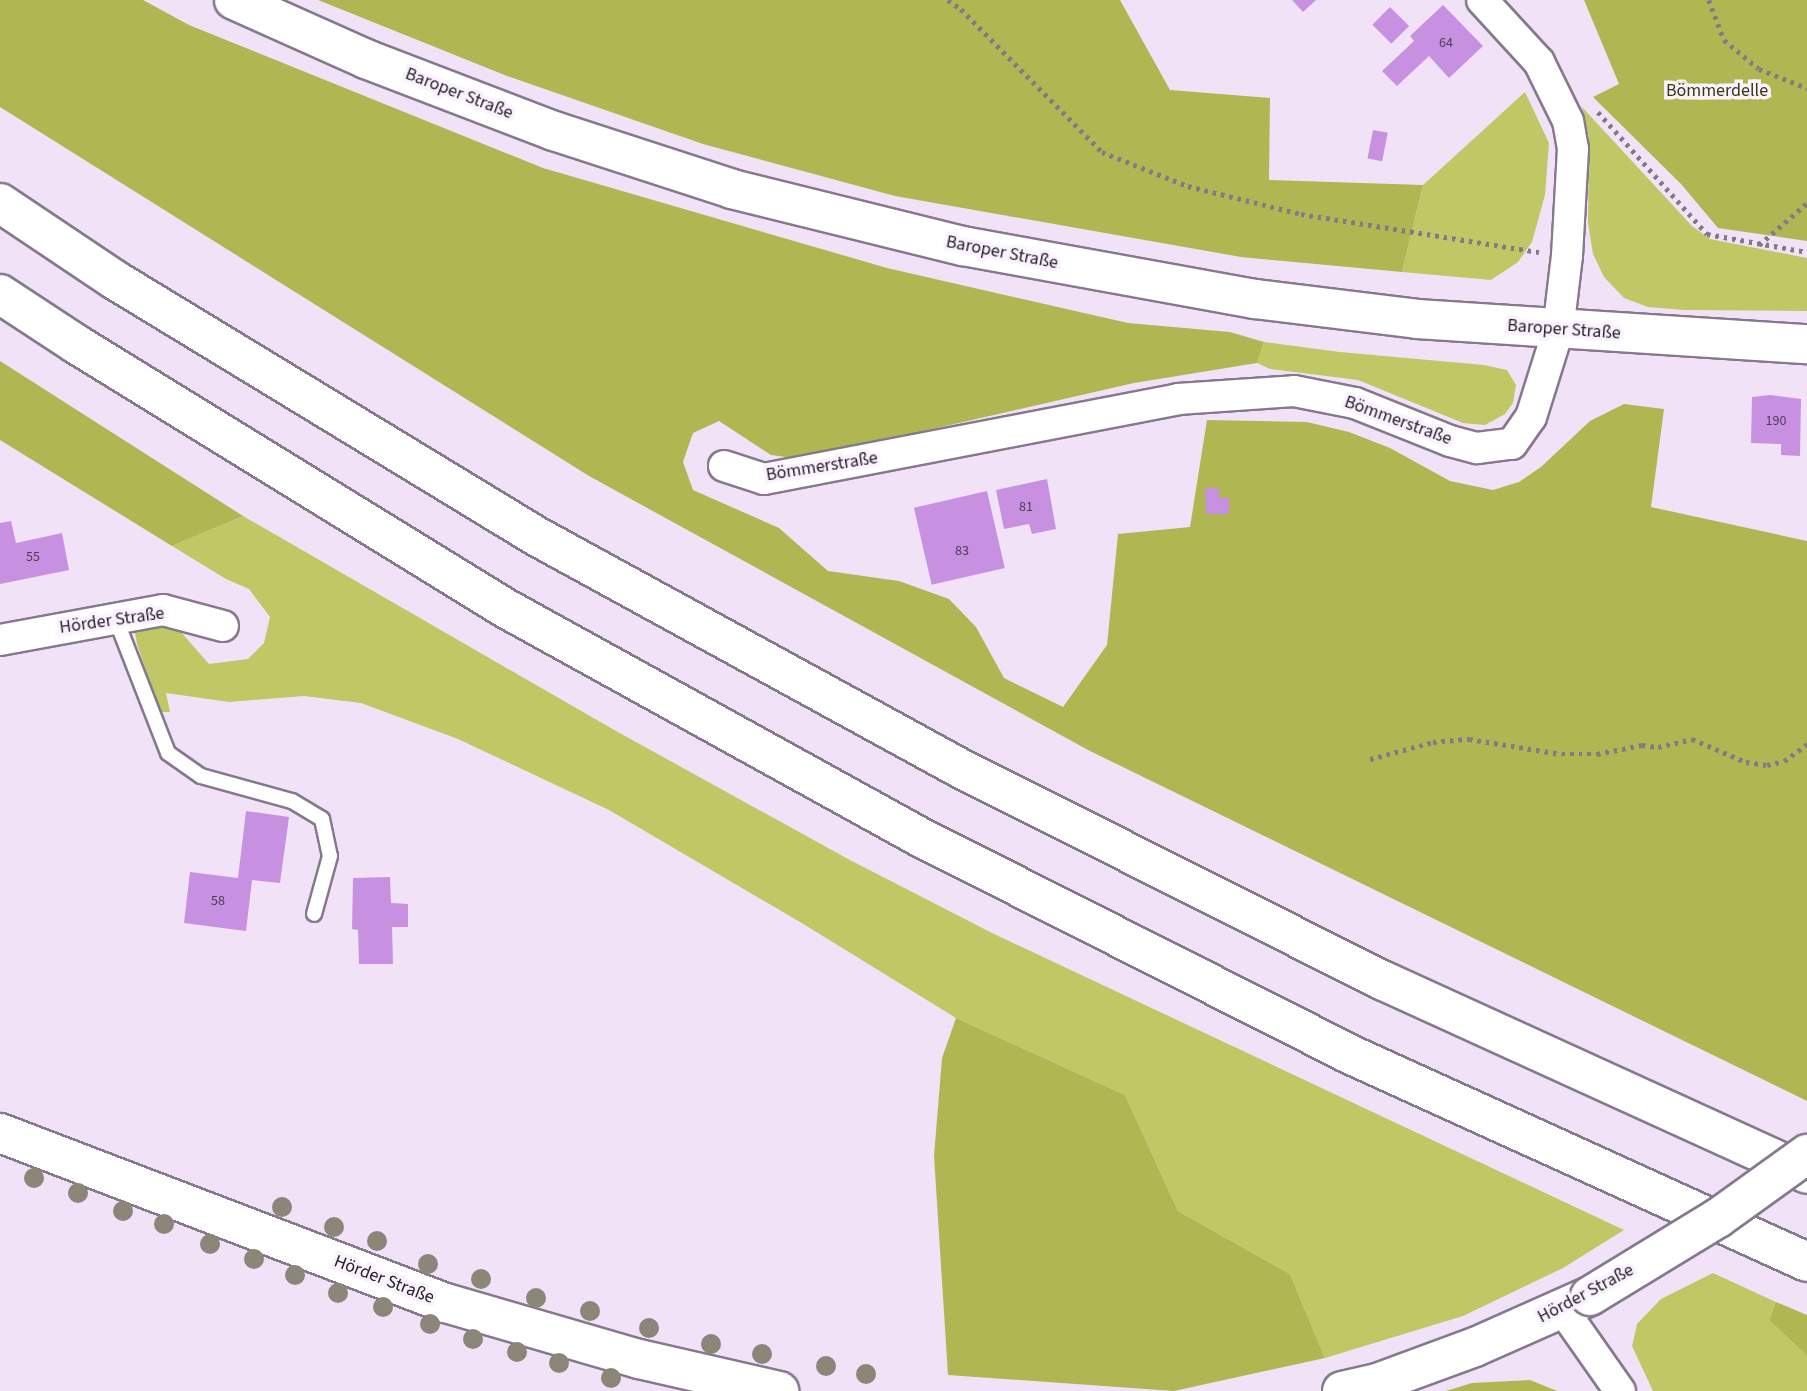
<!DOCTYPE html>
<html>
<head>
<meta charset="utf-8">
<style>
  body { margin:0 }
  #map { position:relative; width:1807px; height:1391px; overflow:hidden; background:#f1e2f8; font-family:"Source Sans 3",sans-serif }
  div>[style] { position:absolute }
  .green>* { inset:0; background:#c0c866 }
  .forest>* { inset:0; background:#b0b752 }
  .building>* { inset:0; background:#c890e0; transform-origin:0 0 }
  .path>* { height:4.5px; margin-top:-2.25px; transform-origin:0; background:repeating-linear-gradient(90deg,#837987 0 3.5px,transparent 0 8.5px) }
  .roads { filter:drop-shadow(2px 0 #86798c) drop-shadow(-2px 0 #86798c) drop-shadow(0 2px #86798c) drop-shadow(0 -2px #86798c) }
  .service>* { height:14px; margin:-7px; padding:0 7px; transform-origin:7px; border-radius:7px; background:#fff }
  .minor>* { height:30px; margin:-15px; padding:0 15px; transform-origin:15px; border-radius:15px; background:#fff }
  .secondary>* { height:38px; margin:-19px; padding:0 19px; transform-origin:19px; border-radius:19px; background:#fff }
  .motorway>* { height:38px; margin:-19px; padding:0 19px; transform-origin:19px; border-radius:19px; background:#fff }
  .bridges { filter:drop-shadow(2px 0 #86798c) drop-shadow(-2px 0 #86798c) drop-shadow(0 2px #86798c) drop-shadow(0 -2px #86798c) }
  .secondary-bridge>* { height:38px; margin:-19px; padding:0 19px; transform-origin:19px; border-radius:19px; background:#fff }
  .trees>* { width:20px; height:20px; margin:-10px; border-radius:50%; background:#8b8678 }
  span { translate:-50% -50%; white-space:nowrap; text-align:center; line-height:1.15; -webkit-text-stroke:7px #fbf2ff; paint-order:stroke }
  .number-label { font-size:14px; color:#4e3c56 }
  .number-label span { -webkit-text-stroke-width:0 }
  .park-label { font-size:18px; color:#373a0f }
  .street-label { font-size:18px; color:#262028 }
</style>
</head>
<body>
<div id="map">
  <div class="green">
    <i style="clip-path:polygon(1525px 92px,1549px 143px,1545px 195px,1532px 242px,1518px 262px,1491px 280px,1402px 272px,1423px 185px)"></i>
    <i style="clip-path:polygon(1582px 107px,1692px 226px,1710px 239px,1807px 258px,1807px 311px,1684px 310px,1648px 307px,1624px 298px,1604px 277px,1593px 254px,1588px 223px,1589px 137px)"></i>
    <i style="clip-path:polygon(1264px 342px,1340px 352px,1484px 365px,1507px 370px,1516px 385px,1513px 403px,1505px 414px,1485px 425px,1463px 423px,1358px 380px,1270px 369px,1257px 363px)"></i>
    <i style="clip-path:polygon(243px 516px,616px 731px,848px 859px,994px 934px,1624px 1230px,1563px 1268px,1463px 1316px,1325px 1358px,1290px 1274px,1178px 1211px,1125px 1095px,956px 1018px,800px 922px,609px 810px,458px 739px,361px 703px,304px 696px,229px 702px,166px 693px,170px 712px,160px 712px,137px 644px,134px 627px,160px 625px,180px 631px,209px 664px,248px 659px,264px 643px,270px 617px,249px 589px,226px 579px,172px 546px)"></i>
    <i style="clip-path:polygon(1713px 1273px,1776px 1302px,1769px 1320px,1807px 1356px,1807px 1391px,1653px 1391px,1632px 1346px,1637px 1324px,1661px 1299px)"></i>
  </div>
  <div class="forest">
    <i style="clip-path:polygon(0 0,143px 0,189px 25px,543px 168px,887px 268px,1128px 323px,1230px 332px,1264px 342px,1257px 363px,1134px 383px,801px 459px,771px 455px,719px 421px,693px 433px,683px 462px,693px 490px,779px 528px,828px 571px,899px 581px,949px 599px,976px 627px,1004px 678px,1063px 707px,1107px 645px,1118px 534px,1190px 527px,1207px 420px,1307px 422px,1349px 432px,1390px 448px,1450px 481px,1493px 490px,1519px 482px,1541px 467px,1590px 421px,1624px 404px,1664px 409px,1651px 507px,1807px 541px,1807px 1101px,1090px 751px,589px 476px,0 107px)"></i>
    <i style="clip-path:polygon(318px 0,1120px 0,1170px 90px,1270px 98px,1269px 180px,1423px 185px,1402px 272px,1241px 257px,895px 196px,703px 144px,507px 76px)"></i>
    <i style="clip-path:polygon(1584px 0,1807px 0,1807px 241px,1718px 228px,1681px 184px,1593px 97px,1619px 84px)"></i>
    <i style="clip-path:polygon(0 361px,243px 516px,172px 546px,0 440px)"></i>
    <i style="clip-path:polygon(956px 1018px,1125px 1095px,1178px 1211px,1290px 1274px,1325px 1358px,1174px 1391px,948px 1375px,934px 1156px,942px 1058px)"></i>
    <i style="clip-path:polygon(1776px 1302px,1807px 1315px,1807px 1356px,1769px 1320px)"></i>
    <i style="clip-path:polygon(1530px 1380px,1557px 1391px,1446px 1391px,1472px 1383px)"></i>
  </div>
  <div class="building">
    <i style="clip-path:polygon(1292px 0,1316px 0,1303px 12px)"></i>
    <i style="clip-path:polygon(1443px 5px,1483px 46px,1449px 78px,1429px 56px,1397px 86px,1382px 71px,1414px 41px,1410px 36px)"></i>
    <i style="left:1390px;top:7px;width:27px;height:25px;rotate:45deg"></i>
    <i style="left:1373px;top:130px;width:15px;height:29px;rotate:11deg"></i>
    <i style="clip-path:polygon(1770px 395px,1801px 399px,1800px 456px,1781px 455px,1781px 444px,1751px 443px,1752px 397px)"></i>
    <i style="clip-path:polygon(1047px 479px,1056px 529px,1032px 534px,1029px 524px,1004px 529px,996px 490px)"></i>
    <i style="clip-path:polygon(1205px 488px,1219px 488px,1219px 498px,1229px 498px,1229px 514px,1206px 514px)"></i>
    <i style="left:987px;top:491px;width:79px;height:75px;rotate:77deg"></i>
    <i style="clip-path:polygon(11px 521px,16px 543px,62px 533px,69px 570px,0 584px,0 523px)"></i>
    <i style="clip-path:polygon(246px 811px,289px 817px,280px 883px,252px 880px,246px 931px,184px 923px,190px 872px,238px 878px)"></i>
    <i style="clip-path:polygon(390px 877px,391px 903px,408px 904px,408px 927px,392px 927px,393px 964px,359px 964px,358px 930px,352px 929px,353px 878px)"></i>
  </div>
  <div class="path">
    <i style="left:948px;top:0;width:16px;rotate:35deg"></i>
    <i style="left:961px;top:9px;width:201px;rotate:45.4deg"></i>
    <i style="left:1102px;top:152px;width:92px;rotate:21.6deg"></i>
    <i style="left:1188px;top:186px;width:116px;rotate:13.9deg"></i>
    <i style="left:1301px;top:214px;width:241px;rotate:9.1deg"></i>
    <i style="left:1709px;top:0;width:43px;rotate:69.4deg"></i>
    <i style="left:1724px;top:40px;width:45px;rotate:39.6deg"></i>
    <i style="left:1759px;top:69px;width:52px;rotate:21.6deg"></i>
    <i style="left:1598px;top:112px;width:164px;rotate:48.2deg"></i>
    <i style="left:1707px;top:234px;width:102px;rotate:10.2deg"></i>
    <i style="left:1759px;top:245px;width:64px;rotate:-41.2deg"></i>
    <i style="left:1370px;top:759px;width:65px;rotate:-15.1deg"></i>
    <i style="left:1433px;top:742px;width:36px;rotate:-5deg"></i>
    <i style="left:1469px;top:739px;width:94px;rotate:9.2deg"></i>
    <i style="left:1562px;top:754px;width:35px"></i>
    <i style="left:1597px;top:754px;width:46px;rotate:-11.3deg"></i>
    <i style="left:1642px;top:745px;width:16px;rotate:7deg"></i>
    <i style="left:1658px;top:747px;width:35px;rotate:-13deg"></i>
    <i style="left:1692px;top:739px;width:59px;rotate:23.1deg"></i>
    <i style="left:1746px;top:762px;width:21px;rotate:8deg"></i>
    <i style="left:1767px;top:765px;width:17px;rotate:-13deg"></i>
    <i style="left:1784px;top:761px;width:29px;rotate:-36deg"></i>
  </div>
  <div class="roads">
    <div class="service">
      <i style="left:115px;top:617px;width:146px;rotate:68.7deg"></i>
      <i style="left:168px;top:753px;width:40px;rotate:34.9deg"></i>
      <i style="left:201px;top:776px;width:94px;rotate:15.4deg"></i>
      <i style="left:292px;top:801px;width:35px;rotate:31deg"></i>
      <i style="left:322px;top:819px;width:38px;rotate:78deg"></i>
      <i style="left:330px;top:856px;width:60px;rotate:105.4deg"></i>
    </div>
    <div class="minor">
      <i style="left:724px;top:466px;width:42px;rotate:18deg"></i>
      <i style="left:764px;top:479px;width:422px;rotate:-10.9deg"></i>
      <i style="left:1178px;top:399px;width:116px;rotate:-3.9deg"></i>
      <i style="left:1294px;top:391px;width:62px;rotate:11.1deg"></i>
      <i style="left:1355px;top:403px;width:102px;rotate:21.8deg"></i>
      <i style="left:1450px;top:441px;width:28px;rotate:15deg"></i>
      <i style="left:1477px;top:448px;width:35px;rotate:-7deg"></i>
      <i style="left:1512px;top:444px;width:33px;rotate:-55deg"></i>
      <i style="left:1531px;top:417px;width:90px;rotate:-72.6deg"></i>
      <i style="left:1558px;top:331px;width:76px;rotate:-83.2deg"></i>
      <i style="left:1567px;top:256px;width:107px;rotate:-86.8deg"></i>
      <i style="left:1573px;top:149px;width:28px;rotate:-100deg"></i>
      <i style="left:1568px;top:121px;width:66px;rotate:-116.2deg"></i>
      <i style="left:1539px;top:62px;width:84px;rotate:-132.6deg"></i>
      <i style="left:0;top:640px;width:166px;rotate:-10.4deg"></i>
      <i style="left:163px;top:610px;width:62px;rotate:14.9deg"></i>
      <i style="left:1563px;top:1310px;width:99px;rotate:54.9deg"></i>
    </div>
    <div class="secondary">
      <i style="left:234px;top:0;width:145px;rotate:24.1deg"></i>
      <i style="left:366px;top:59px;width:201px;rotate:21deg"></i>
      <i style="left:554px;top:131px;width:187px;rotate:18deg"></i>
      <i style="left:732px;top:189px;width:238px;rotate:13.9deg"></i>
      <i style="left:963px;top:246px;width:297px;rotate:10.3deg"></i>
      <i style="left:1255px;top:299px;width:163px;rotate:7deg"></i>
      <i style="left:1417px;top:319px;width:391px;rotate:3.7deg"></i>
      <i style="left:0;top:1133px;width:477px;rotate:20.9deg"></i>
      <i style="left:446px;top:1303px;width:201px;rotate:16.2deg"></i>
      <i style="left:639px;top:1359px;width:144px;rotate:12.9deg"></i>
      <i style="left:1342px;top:1391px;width:36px;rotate:-13deg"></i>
      <i style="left:1377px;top:1383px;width:104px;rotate:-20.2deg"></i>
      <i style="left:1475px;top:1347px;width:126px;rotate:-23.9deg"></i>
    </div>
    <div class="motorway">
      <i style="left:0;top:203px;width:138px;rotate:33.8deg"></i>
      <i style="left:115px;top:280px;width:493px;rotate:31.3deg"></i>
      <i style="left:536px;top:536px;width:479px;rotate:28.7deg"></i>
      <i style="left:956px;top:766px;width:479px;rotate:26.7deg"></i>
      <i style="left:1384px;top:981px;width:465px;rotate:24.5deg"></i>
      <i style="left:0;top:294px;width:91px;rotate:33.3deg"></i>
      <i style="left:76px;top:344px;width:504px;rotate:31.61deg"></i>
      <i style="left:505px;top:608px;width:476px;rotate:28.9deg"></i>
      <i style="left:922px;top:838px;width:476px;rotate:26.8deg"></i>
      <i style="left:1347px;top:1053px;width:505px;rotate:24.43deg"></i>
    </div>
  </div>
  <div class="bridges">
    <div class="secondary-bridge">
      <i style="left:1590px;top:1296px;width:150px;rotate:-31.4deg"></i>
      <i style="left:1718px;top:1218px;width:110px;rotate:-35.7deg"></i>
    </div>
  </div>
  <div class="trees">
    <i style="left:34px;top:1178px"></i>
    <i style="left:78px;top:1193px"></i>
    <i style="left:282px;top:1207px"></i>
    <i style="left:123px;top:1211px"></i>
    <i style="left:164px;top:1224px"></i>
    <i style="left:334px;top:1227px"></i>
    <i style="left:377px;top:1241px"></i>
    <i style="left:210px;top:1244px"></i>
    <i style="left:254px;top:1259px"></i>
    <i style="left:428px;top:1264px"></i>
    <i style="left:295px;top:1275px"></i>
    <i style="left:481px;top:1279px"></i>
    <i style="left:338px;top:1293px"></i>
    <i style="left:536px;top:1298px"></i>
    <i style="left:383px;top:1307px"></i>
    <i style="left:590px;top:1311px"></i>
    <i style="left:430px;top:1324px"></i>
    <i style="left:649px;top:1328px"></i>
    <i style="left:473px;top:1339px"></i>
    <i style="left:711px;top:1344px"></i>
    <i style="left:517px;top:1352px"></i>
    <i style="left:762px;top:1354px"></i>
    <i style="left:559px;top:1363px"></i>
    <i style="left:826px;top:1366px"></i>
    <i style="left:866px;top:1374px"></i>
    <i style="left:611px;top:1378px"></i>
  </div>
  <div class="number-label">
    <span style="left:1446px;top:43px">64</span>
    <span style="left:1776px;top:421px">190</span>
    <span style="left:1026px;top:507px">81</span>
    <span style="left:962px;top:551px">83</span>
    <span style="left:33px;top:557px">55</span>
    <span style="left:218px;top:901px">58</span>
  </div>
  <div class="park-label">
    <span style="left:1717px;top:91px">Bömmerdelle</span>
  </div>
  <div class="street-label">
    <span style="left:459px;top:94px;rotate:21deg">Baroper Straße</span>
    <span style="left:1002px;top:253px;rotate:11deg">Baroper Straße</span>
    <span style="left:1564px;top:330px;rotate:4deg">Baroper Straße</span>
    <span style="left:1398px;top:421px;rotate:20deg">Bömmerstraße</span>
    <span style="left:822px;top:467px;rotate:-9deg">Bömmerstraße</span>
    <span style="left:112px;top:621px;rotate:-8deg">Hörder Straße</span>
    <span style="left:384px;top:1280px;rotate:21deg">Hörder Straße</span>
    <span style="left:1586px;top:1294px;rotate:-28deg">Hörder Straße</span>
  </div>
</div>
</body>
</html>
